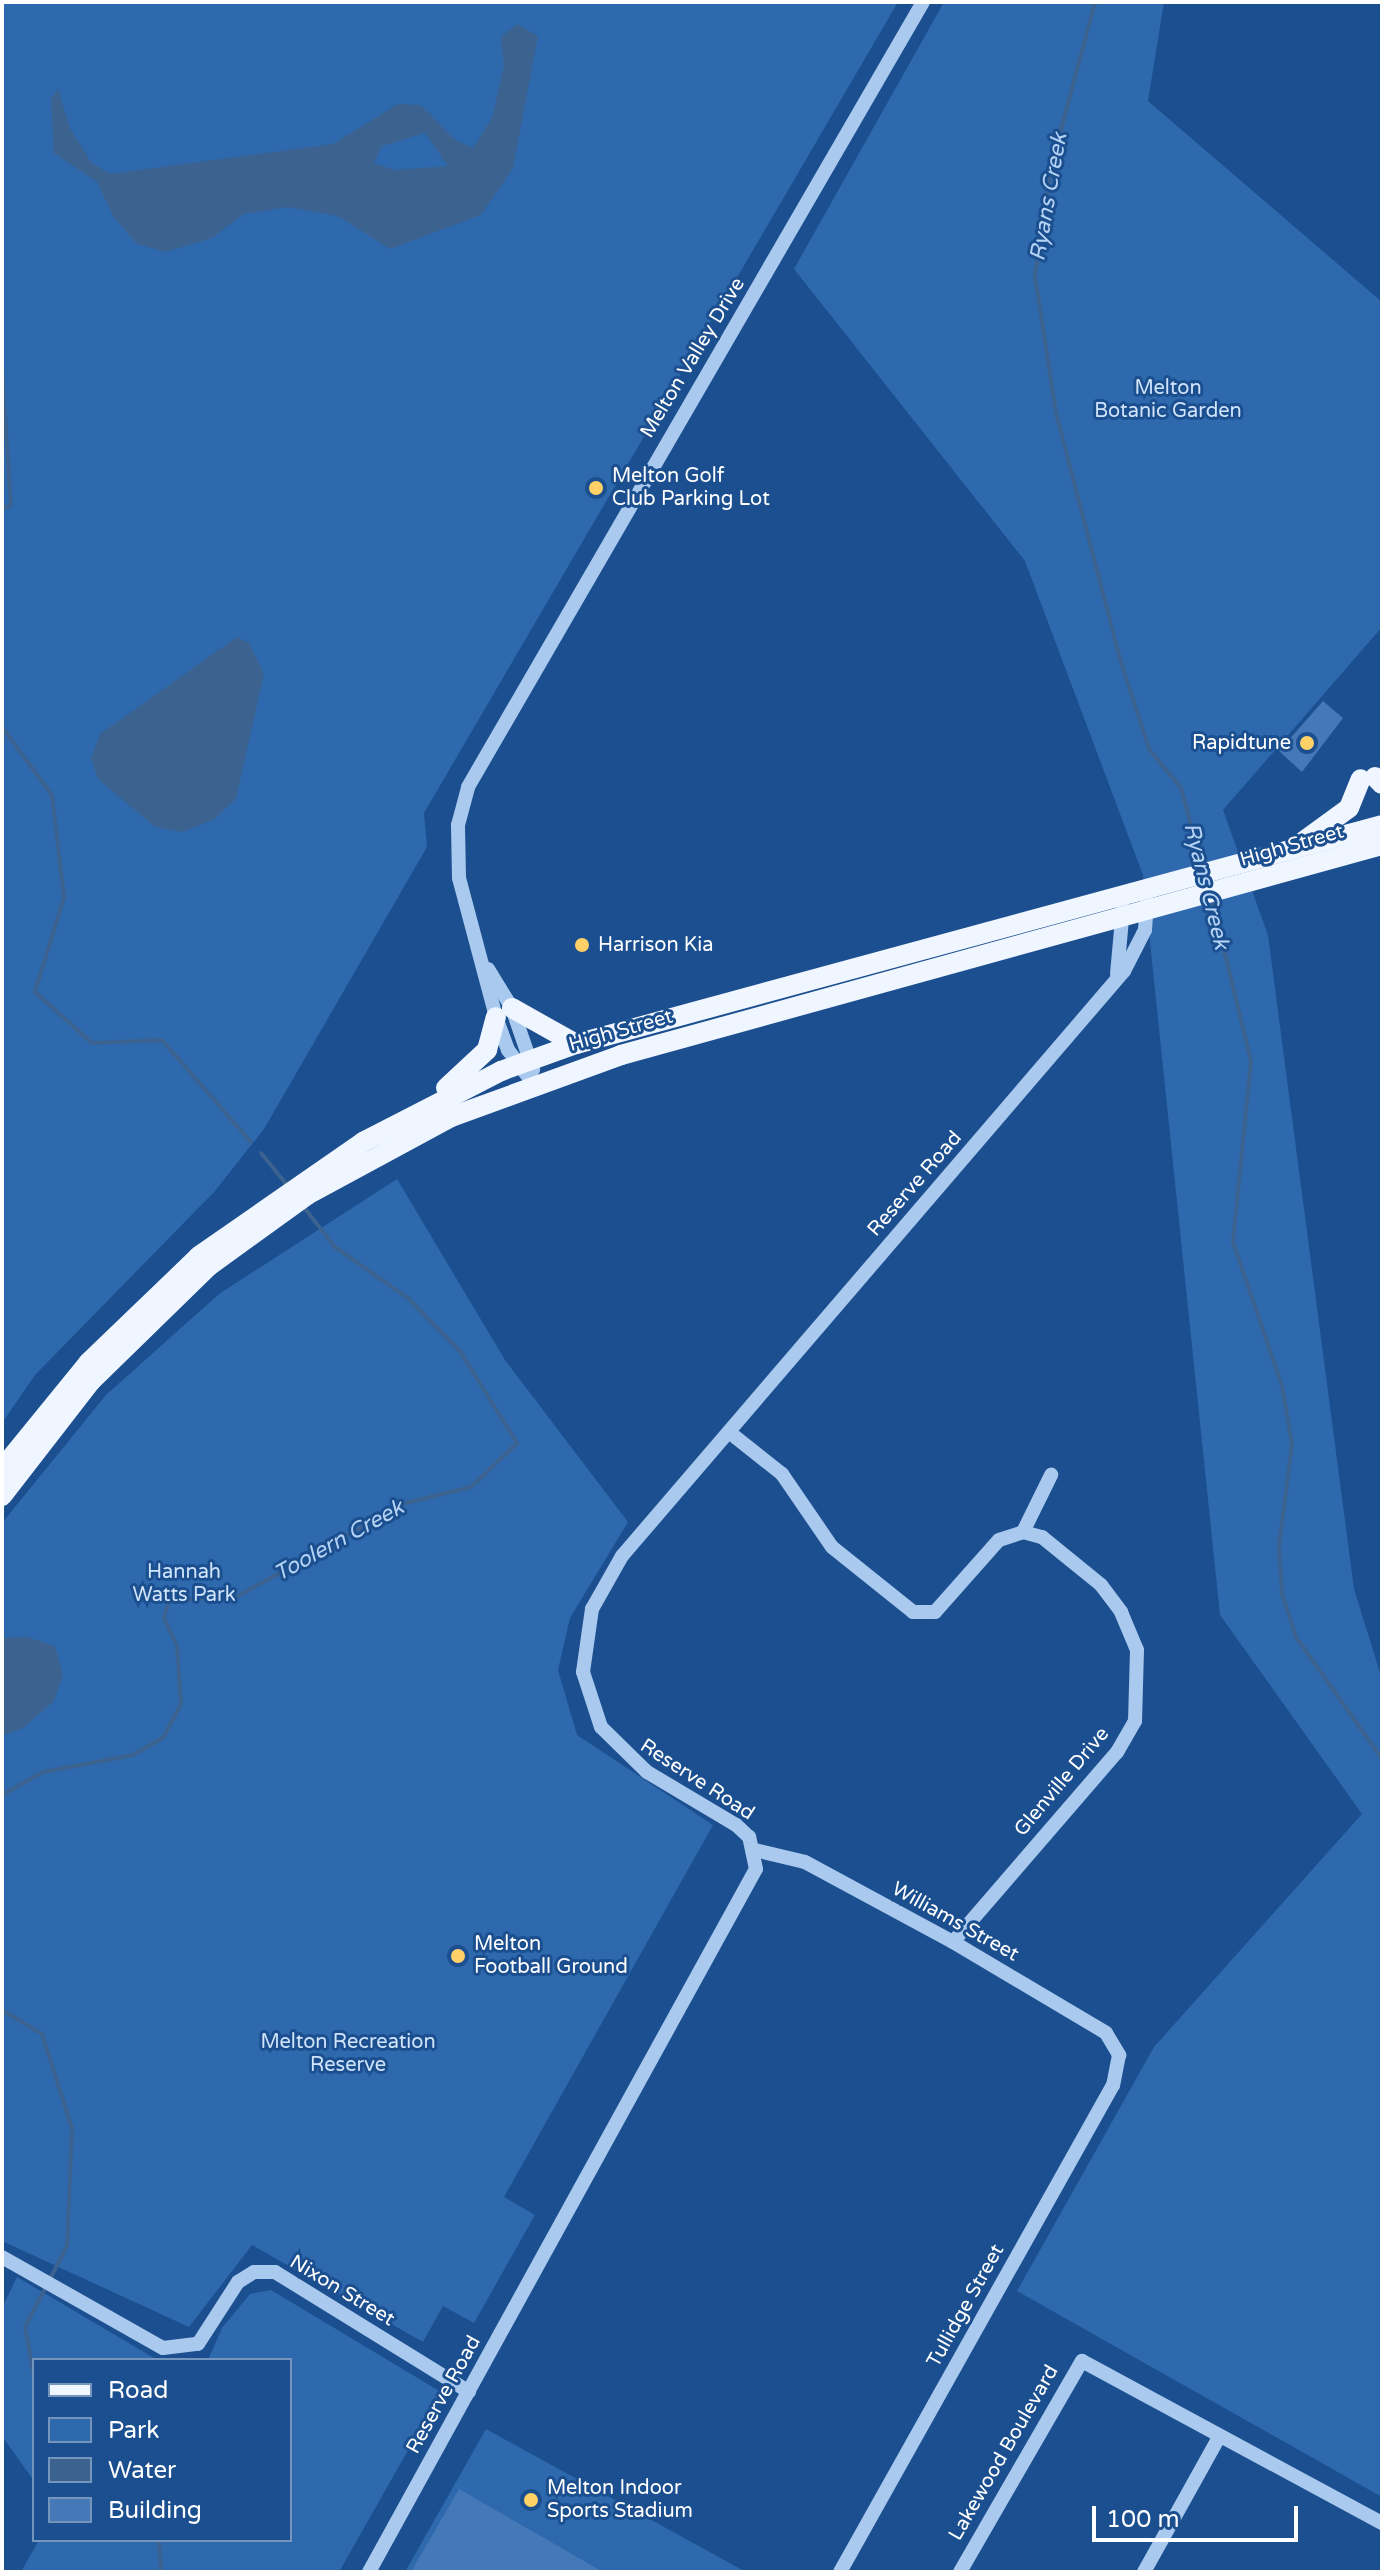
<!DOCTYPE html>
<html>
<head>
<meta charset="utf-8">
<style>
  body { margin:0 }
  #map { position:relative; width:1384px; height:2574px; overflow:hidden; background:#1b4f8f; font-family:"Varela Round",sans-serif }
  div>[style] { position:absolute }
  .green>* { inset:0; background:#2e69ad }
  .water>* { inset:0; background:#3c6290 }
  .stream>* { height:4px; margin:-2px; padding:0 2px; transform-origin:2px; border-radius:2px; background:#3c6290 }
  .building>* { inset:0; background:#4478b7 }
  .minor>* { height:14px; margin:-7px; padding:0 7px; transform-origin:7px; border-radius:7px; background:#a9c9ee }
  .major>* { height:20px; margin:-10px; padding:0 10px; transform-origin:10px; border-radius:10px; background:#f0f6ff }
  .dots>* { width:22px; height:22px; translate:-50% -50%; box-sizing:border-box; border:4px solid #1b4f8f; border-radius:50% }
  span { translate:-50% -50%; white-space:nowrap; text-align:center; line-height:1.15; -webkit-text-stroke:6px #1b4f8f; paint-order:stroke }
  .street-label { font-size:20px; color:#fff }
  .park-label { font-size:20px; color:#cfe3fa }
  .poi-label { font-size:20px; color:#fff }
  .left { translate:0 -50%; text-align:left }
  .right { translate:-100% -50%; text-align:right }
  .water-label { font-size:22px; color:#b5d3f5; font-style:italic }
  .frame { position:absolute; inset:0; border:4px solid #fff; pointer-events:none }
  .legend { position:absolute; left:32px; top:2358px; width:260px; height:184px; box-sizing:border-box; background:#1b4f8f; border:2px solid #7695bc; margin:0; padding:10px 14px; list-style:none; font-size:24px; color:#fff }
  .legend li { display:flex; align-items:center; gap:16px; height:40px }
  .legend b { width:40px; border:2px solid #7695bc }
  .scale { position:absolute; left:1092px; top:2506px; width:206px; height:36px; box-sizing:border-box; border:4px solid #fff; border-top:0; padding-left:10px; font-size:24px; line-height:28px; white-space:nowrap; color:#fff; -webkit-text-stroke:6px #1b4f8f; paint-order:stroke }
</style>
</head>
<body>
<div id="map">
  <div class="green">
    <i style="clip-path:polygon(2px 2px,898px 2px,424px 813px,427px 847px,264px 1129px,215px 1191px,35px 1375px,2px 1423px)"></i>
    <i style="clip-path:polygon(944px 2px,1164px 2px,1148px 101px,1382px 302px,1382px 627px,1223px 810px,1268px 935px,1354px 1589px,1382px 1679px,1382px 2497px,1017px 2291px,1154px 2047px,1362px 1814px,1220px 1615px,1143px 875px,1025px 561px,794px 269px)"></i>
    <i style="clip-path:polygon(397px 1179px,505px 1360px,628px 1522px,570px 1618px,558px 1670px,577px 1735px,713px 1825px,504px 2197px,535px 2215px,474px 2323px,443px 2306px,423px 2342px,252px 2245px,189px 2327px,2px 2241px,2px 1523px,106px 1395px,219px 1294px)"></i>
    <i style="clip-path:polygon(17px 2277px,154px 2358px,168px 2360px,34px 2360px,34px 2481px,2px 2436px,2px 2308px)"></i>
    <i style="clip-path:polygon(271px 2290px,441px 2392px,339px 2572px,21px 2572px,39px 2540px,290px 2540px,290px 2360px,208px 2360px,222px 2328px,250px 2294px)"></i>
    <i style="clip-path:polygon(486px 2429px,746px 2572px,405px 2572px)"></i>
  </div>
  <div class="water">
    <i style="clip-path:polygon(evenodd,517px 24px,538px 36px,513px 168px,481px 215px,390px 249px,338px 216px,288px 207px,244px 214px,212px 238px,166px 252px,137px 244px,113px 216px,97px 182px,54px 153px,51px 99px,58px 89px,70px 128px,91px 162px,110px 174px,333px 144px,398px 104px,421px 105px,454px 139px,473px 148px,492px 118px,504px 66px,501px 37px,517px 24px,425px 133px,448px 166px,394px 170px,374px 163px,382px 146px,425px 133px)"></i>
    <i style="clip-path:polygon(237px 637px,249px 643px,264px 674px,236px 799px,213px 820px,182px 832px,155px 827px,98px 779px,91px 758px,100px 734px)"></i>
    <i style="clip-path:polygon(27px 1637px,55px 1646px,63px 1675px,54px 1701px,23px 1728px,2px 1736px,2px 1638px)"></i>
  </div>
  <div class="stream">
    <i style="left:1095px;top:2px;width:171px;rotate:104.9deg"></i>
    <i style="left:1051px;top:167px;width:110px;rotate:98.4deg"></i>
    <i style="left:1035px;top:276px;width:139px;rotate:81.3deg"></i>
    <i style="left:1056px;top:413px;width:254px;rotate:75.4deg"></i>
    <i style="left:1120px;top:659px;width:95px;rotate:72.1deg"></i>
    <i style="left:1149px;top:749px;width:50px;rotate:50.6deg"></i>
    <i style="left:1181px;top:788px;width:84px;rotate:74.8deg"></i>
    <i style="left:2px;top:371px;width:134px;rotate:86.2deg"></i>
    <i style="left:11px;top:505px;width:10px;rotate:156deg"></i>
    <i style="left:2px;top:727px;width:84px;rotate:53.7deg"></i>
    <i style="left:52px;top:795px;width:103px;rotate:83.3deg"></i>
    <i style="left:64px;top:897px;width:99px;rotate:107deg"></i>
    <i style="left:35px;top:992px;width:76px;rotate:41.8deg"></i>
    <i style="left:92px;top:1043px;width:70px;rotate:-2.5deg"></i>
    <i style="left:162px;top:1040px;width:135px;rotate:48.9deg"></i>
    <i style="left:1212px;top:900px;width:166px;rotate:76.4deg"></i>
    <i style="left:1251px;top:1061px;width:182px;rotate:95.7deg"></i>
    <i style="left:1233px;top:1242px;width:152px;rotate:71.2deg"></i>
    <i style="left:1282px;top:1386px;width:59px;rotate:80.2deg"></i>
    <i style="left:1292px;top:1444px;width:103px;rotate:97.3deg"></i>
    <i style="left:1279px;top:1546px;width:48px;rotate:86.4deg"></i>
    <i style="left:1282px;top:1594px;width:45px;rotate:72deg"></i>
    <i style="left:1296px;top:1637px;width:149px;rotate:54.8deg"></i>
    <i style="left:261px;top:1153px;width:41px;rotate:50.9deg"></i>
    <i style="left:2px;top:1795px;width:47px;rotate:-29.3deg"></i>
    <i style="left:43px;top:1772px;width:92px;rotate:-10.7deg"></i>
    <i style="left:133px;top:1755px;width:34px;rotate:-30deg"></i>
    <i style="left:163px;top:1738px;width:38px;rotate:-62deg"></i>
    <i style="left:181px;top:1704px;width:58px;rotate:-93.9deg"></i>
    <i style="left:177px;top:1646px;width:31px;rotate:-115deg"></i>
    <i style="left:164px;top:1618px;width:18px;rotate:-74deg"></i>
    <i style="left:169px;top:1601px;width:69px;rotate:-4.1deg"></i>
    <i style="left:238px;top:1596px;width:192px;rotate:-29deg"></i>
    <i style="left:406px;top:1503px;width:67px;rotate:-13.8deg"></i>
    <i style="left:471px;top:1487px;width:64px;rotate:-43.7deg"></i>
    <i style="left:517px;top:1443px;width:108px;rotate:-121.8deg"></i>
    <i style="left:460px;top:1351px;width:73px;rotate:-134.4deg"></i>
    <i style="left:409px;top:1299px;width:90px;rotate:-144.9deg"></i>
    <i style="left:335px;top:1247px;width:53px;rotate:-128.2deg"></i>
    <i style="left:2px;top:2010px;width:47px;rotate:31deg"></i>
    <i style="left:42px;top:2034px;width:99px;rotate:72.3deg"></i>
    <i style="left:72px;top:2128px;width:118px;rotate:92.4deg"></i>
    <i style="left:67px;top:2246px;width:91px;rotate:117.4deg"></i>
    <i style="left:25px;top:2327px;width:50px;rotate:79.6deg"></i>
    <i style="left:159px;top:2540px;width:32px;rotate:86deg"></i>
  </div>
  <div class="building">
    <i style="clip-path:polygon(1323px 701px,1343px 718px,1302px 772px,1279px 751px)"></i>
    <i style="clip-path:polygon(459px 2489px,603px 2572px,411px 2572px)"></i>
  </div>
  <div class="minor">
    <i style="left:488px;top:969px;width:46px;rotate:58.4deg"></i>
    <i style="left:512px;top:1008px;width:65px;rotate:71deg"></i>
    <i style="left:1117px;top:974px;width:66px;rotate:-84.8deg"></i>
    <i style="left:533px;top:1083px;width:41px;rotate:-127.1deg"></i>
    <i style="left:508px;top:1050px;width:35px;rotate:-110deg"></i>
    <i style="left:496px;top:1017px;width:144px;rotate:-104.9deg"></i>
    <i style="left:459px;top:878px;width:53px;rotate:-91.1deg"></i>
    <i style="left:458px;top:825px;width:39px;rotate:-75deg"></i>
    <i style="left:468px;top:787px;width:907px;rotate:-59.9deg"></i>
    <i style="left:729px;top:1432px;width:68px;rotate:38.4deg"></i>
    <i style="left:782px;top:1474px;width:88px;rotate:55.6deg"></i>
    <i style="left:832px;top:1547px;width:104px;rotate:38.7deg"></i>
    <i style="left:913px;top:1612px;width:22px"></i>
    <i style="left:935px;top:1612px;width:96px;rotate:-48.4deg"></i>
    <i style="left:999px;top:1540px;width:25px;rotate:-18deg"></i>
    <i style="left:1023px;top:1532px;width:20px;rotate:15deg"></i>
    <i style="left:1042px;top:1537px;width:76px;rotate:39.1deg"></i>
    <i style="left:1101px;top:1585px;width:34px;rotate:53deg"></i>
    <i style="left:1121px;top:1612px;width:41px;rotate:67.2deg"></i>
    <i style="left:1137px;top:1650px;width:71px;rotate:91.6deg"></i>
    <i style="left:1135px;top:1721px;width:36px;rotate:120deg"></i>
    <i style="left:1117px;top:1752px;width:251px;rotate:130.8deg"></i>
    <i style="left:1023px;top:1532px;width:64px;rotate:-63.8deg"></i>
    <i style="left:755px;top:1850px;width:51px;rotate:13.5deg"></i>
    <i style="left:805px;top:1862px;width:168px;rotate:28.4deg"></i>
    <i style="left:953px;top:1942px;width:178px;rotate:30.7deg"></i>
    <i style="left:1106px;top:2033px;width:26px;rotate:59deg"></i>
    <i style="left:1119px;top:2055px;width:31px;rotate:101deg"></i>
    <i style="left:1113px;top:2085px;width:558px;rotate:119.27deg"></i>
    <i style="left:2px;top:2257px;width:185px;rotate:29.5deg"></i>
    <i style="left:163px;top:2348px;width:35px;rotate:-7deg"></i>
    <i style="left:198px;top:2344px;width:74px;rotate:-57.2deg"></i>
    <i style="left:238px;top:2282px;width:19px;rotate:-32deg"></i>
    <i style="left:254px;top:2272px;width:21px"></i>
    <i style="left:275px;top:2272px;width:228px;rotate:31.7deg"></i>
    <i style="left:369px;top:2572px;width:802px;rotate:-61.17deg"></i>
    <i style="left:756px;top:1869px;width:33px;rotate:-102deg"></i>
    <i style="left:749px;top:1837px;width:18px;rotate:-137deg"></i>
    <i style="left:736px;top:1825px;width:104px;rotate:-149.2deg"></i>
    <i style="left:647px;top:1772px;width:64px;rotate:-135.6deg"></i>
    <i style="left:601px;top:1727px;width:58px;rotate:-108.1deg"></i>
    <i style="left:583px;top:1672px;width:64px;rotate:-81.9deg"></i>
    <i style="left:592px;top:1609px;width:61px;rotate:-60.5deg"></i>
    <i style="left:622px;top:1556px;width:771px;rotate:-49.37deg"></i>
    <i style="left:1124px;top:971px;width:46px;rotate:-62.9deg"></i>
    <i style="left:1145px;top:930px;width:29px;rotate:-86deg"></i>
    <i style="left:960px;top:2572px;width:244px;rotate:-60deg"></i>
    <i style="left:1082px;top:2361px;width:341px;rotate:28.4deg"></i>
    <i style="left:1144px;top:2572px;width:152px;rotate:-60.9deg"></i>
  </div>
  <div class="major">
    <i style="left:1375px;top:777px;width:10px;rotate:45deg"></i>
    <i style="left:1301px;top:843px;width:59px;rotate:-36.1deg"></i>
    <i style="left:1349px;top:808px;width:31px;rotate:-68deg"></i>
    <i style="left:512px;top:1008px;width:73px;rotate:29.4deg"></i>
    <i style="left:446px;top:1088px;width:56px;rotate:-42.8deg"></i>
    <i style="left:487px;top:1050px;width:34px;rotate:-75deg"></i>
    <i style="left:2px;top:1469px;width:136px;rotate:-50.9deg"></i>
    <i style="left:88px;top:1363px;width:154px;rotate:-43.9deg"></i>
    <i style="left:199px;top:1256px;width:200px;rotate:-34.8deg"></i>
    <i style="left:363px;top:1142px;width:155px;rotate:-27.2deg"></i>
    <i style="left:501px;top:1071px;width:80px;rotate:-19.8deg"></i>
    <i style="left:576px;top:1044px;width:835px;rotate:-15.2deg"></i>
    <i style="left:2px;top:1496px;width:145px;rotate:-52.3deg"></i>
    <i style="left:91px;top:1381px;width:165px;rotate:-44.3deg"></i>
    <i style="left:209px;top:1266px;width:121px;rotate:-35.9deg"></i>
    <i style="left:307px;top:1195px;width:164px;rotate:-28.4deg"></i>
    <i style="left:451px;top:1117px;width:181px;rotate:-20deg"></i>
    <i style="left:621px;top:1055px;width:789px;rotate:-15.43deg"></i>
  </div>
  <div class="dots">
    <i style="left:596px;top:488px;background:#ffd166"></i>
    <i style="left:1307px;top:743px;background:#ffd166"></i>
    <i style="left:582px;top:945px;background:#ffd166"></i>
    <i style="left:458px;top:1956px;background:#ffd166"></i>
    <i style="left:531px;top:2500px;background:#ffd166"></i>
  </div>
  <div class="street-label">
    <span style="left:693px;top:358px;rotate:-59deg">Melton Valley Drive</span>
    <span style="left:1292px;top:846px;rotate:-16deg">High Street</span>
    <span style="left:621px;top:1031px;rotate:-16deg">High Street</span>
    <span style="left:915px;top:1184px;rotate:-49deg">Reserve Road</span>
    <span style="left:697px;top:1780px;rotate:33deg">Reserve Road</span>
    <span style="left:1062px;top:1782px;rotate:-50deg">Glenville Drive</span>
    <span style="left:955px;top:1922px;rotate:29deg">Williams Street</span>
    <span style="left:342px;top:2291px;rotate:31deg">Nixon Street</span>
    <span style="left:966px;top:2306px;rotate:-61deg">Tullidge Street</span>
    <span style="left:444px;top:2395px;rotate:-61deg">Reserve Road</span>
    <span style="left:1004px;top:2453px;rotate:-60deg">Lakewood Boulevard</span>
  </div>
  <div class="park-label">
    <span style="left:1168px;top:400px">Melton<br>Botanic Garden</span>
    <span style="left:184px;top:1584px">Hannah<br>Watts Park</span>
    <span style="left:348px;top:2054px">Melton Recreation<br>Reserve</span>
  </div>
  <div class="poi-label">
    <span class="left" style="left:612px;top:488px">Melton Golf<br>Club Parking Lot</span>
    <span class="right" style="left:1291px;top:743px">Rapidtune</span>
    <span class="left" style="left:598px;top:945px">Harrison Kia</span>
    <span class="left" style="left:474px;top:1956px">Melton<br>Football Ground</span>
    <span class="left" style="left:547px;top:2500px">Melton Indoor<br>Sports Stadium</span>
  </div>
  <div class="water-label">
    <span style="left:1049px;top:197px;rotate:-80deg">Ryans Creek</span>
    <span style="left:1206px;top:886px;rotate:76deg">Ryans Creek</span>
    <span style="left:339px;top:1541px;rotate:-29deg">Toolern Creek</span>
  </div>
  <div class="frame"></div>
  <ul class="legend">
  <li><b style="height:10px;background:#f0f6ff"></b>Road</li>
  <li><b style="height:22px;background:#2e69ad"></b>Park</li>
  <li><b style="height:22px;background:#3c6290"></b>Water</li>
  <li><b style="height:22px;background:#4478b7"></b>Building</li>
  </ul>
  <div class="scale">100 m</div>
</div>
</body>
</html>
